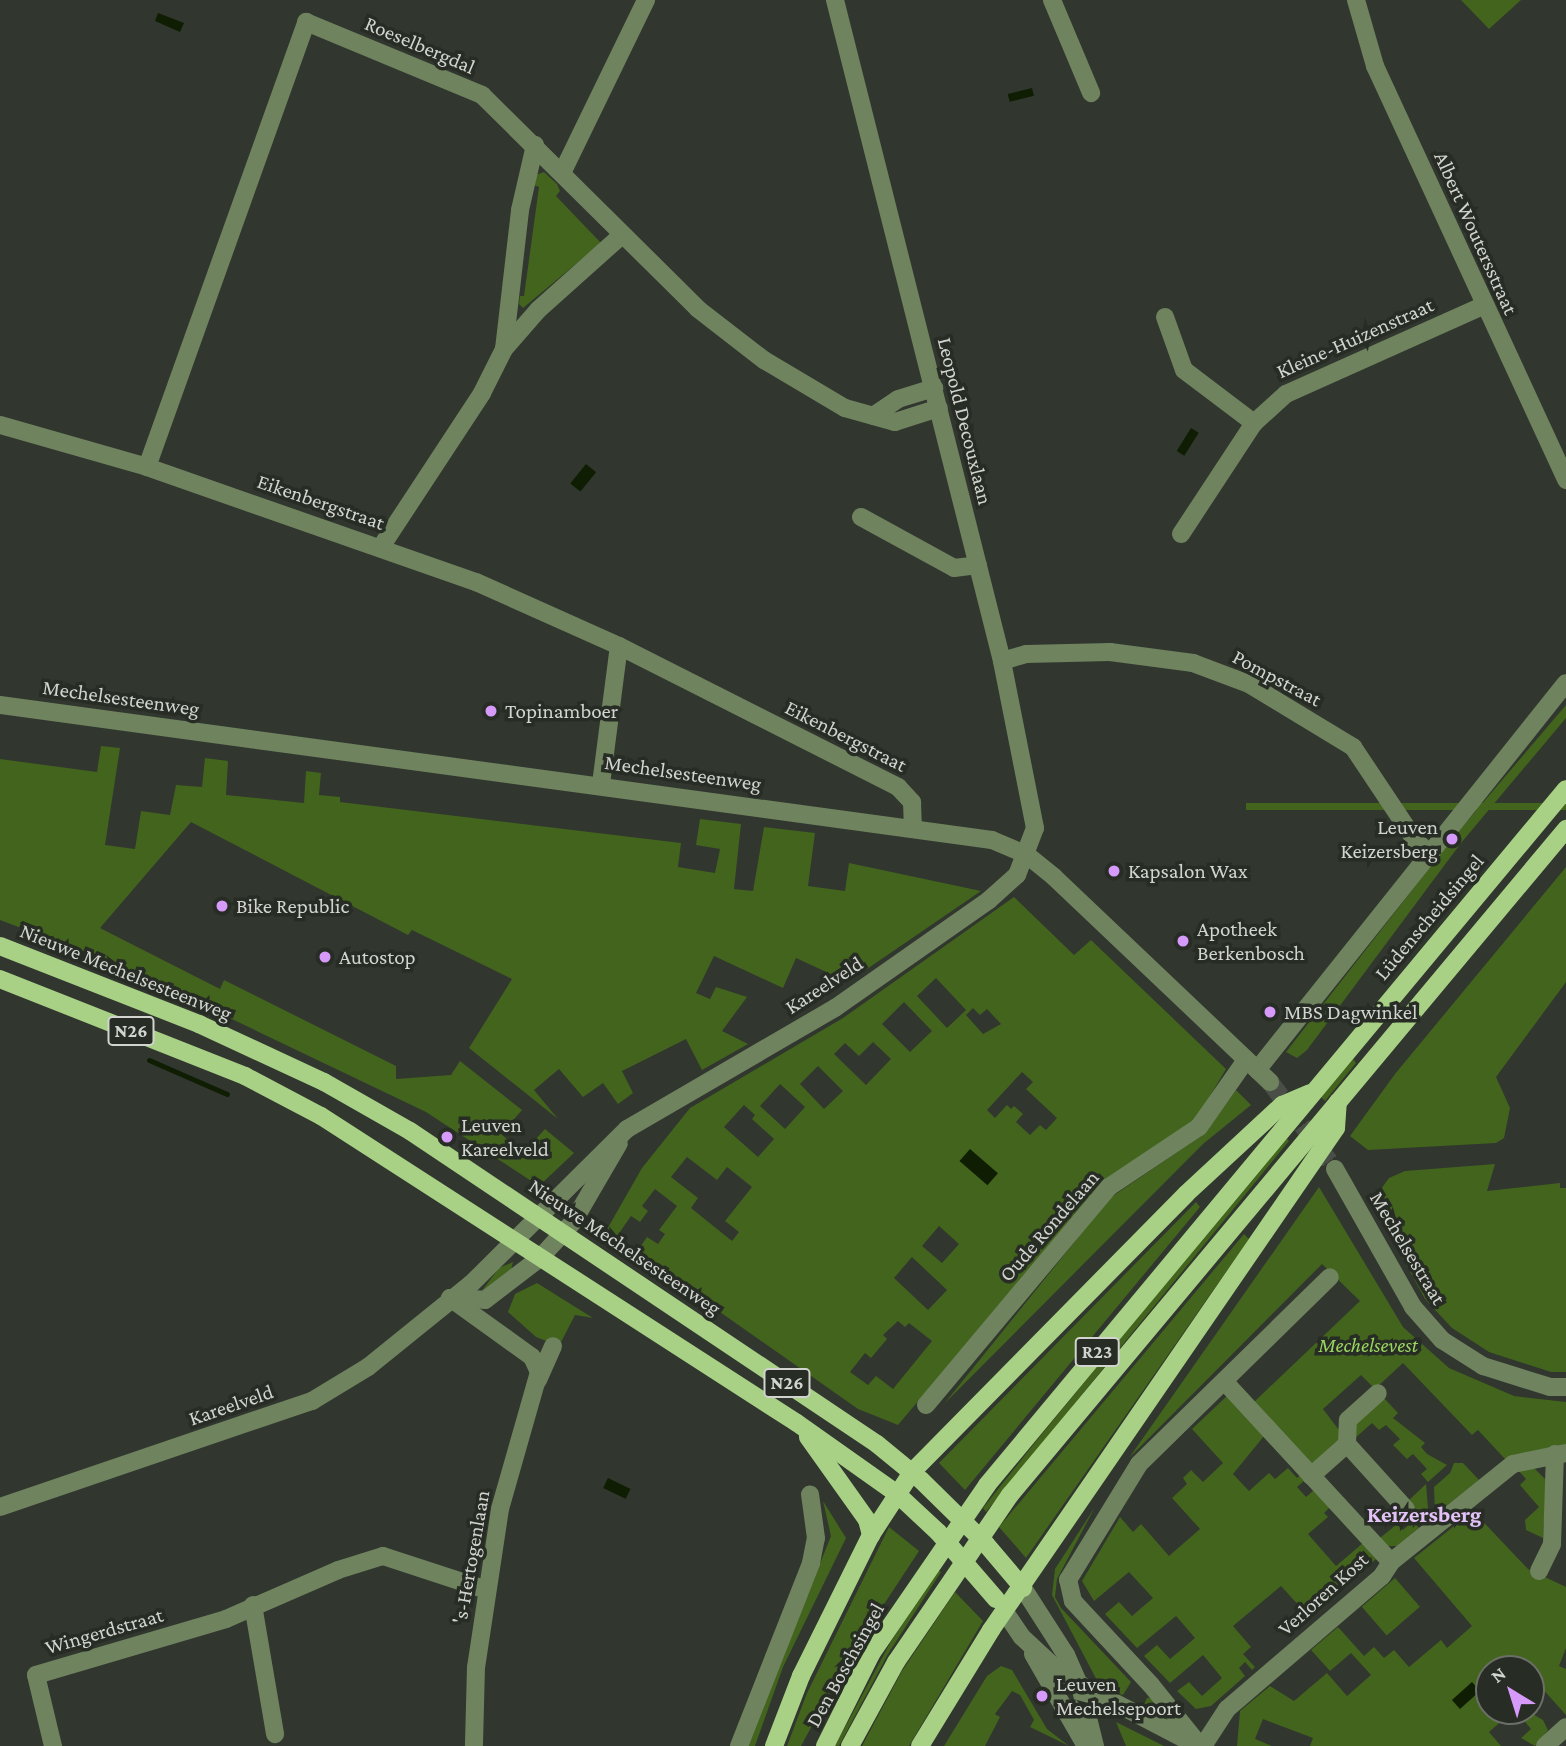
<!DOCTYPE html>
<html>
<head>
<meta charset="utf-8">
<style>
  body { margin:0 }
  #map { position:relative; width:1566px; height:1746px; overflow:hidden; background:#31362e; font-family:"Crimson Pro",serif }
  div>[style] { position:absolute }
  .green>* { inset:0; background:#42641d; transform-origin:0 0 }
  .water>* { inset:0; background:#0f1d02; transform-origin:0 0 }
  .stream>* { height:5px; margin:-2.5px; padding:0 2.5px; transform-origin:2.5px; border-radius:2.5px; background:#0f1d02 }
  .minor-tunnel>* { height:18px; margin-top:-9px; transform-origin:0; background:repeating-linear-gradient(90deg,#494e46 0 18px,transparent 0 27px) }
  .minor>* { height:18px; margin:-9px; padding:0 9px; transform-origin:9px; border-radius:9px; background:#6f835f }
  .major>* { height:18px; margin:-9px; padding:0 9px; transform-origin:9px; border-radius:9px; background:#a8d186 }
  .major-bridge>* { height:18px; margin:-9px; padding:0 9px; transform-origin:9px; border-radius:9px; background:#a8d186 }
  .dots>* { width:19px; height:19px; translate:-50% -50%; box-sizing:border-box; border:4px solid #272c24; border-radius:50% }
  span { translate:-50% -50%; white-space:nowrap; text-align:center; line-height:1.15; -webkit-text-stroke:7px #272c24; paint-order:stroke }
  .shield-label span { padding:2px 5px; background:#272c24; border:2px solid; border-radius:5px; -webkit-text-stroke-width:0 }
  .shield-label { font-size:19px; color:#d1d4cf; font-weight:700 }
  .street-label { font-size:21px; color:#d1d4cf }
  .poi-label { font-size:21px; color:#d1d4cf }
  .left { translate:0 -50%; text-align:left }
  .right { translate:-100% -50%; text-align:right }
  .park-label { font-size:21px; color:#99d460; font-style:italic }
  .neighbourhood-label { font-size:23px; color:#e2c2f7; font-weight:700 }
  .north { position:absolute; left:1475px; top:1655px; width:70px; height:70px; box-sizing:border-box; background:#272c24; border:2px solid #6b6f68; border-radius:50%; rotate:322deg; font-size:19px; font-weight:700; line-height:28px; text-align:center; color:#d1d4cf }
  .north::after { content:''; display:block; margin:auto; width:24px; height:32px; background:#d69bfa; clip-path:polygon(50% 0,100% 100%,50% 72%,0 100%) }
</style>
</head>
<body>
<div id="map">
  <div class="green">
    <i style="clip-path:polygon(1461px 0,1521px 0,1489px 29px)"></i>
    <i style="clip-path:polygon(544px 172px,557px 184px,560px 191px,556px 196px,601px 243px,523px 308px,519px 304px,520px 296px,524px 296px,539px 187px,534px 185px,536px 175px)"></i>
    <i style="clip-path:polygon(1566px 705px,1566px 718px,1461px 843px,1307px 1050px,1297px 1058px,1286px 1052px,1452px 839px)"></i>
    <i style="clip-path:polygon(101px 746px,120px 748px,105px 845px,135px 849px,141px 811px,170px 815px,176px 785px,202px 787px,205px 758px,228px 761px,226px 795px,304px 803px,306px 771px,321px 773px,319px 795px,340px 797px,340px 802px,681px 843px,678px 867px,715px 873px,720px 849px,696px 845px,700px 819px,741px 824px,734px 889px,753px 891px,764px 827px,815px 833px,808px 886px,845px 891px,849px 863px,981px 891px,848px 982px,796px 958px,783px 988px,714px 956px,696px 993px,710px 999px,716px 987px,747px 997px,722px 1031px,748px 1044px,702px 1070px,686px 1039px,622px 1071px,633px 1093px,618px 1104px,603px 1083px,583px 1097px,559px 1069px,534px 1090px,558px 1119px,469px 1048px,512px 979px,412px 930px,408px 935px,191px 822px,100px 928px,220px 989px,224px 980px,396px 1066px,396px 1079px,451px 1075px,460px 1061px,522px 1110px,501px 1134px,523px 1153px,545px 1129px,574px 1153px,539px 1186px,426px 1112px,119px 965px,0 920px,0 759px,97px 772px)"></i>
    <i style="left:1566px;top:803px;width:7px;height:320px;rotate:90deg"></i>
    <i style="clip-path:polygon(1566px 867px,1566px 982px,1496px 1077px,1510px 1108px,1504px 1138px,1496px 1143px,1368px 1150px,1350px 1136px,1395px 1074px)"></i>
    <i style="clip-path:polygon(evenodd,1014px 897px,1074px 955px,1091px 940px,1226px 1069px,1195px 1121px,1103px 1182px,898px 1425px,858px 1409px,636px 1253px,647px 1237px,658px 1244px,665px 1234px,659px 1230px,677px 1206px,655px 1189px,642px 1206px,648px 1211px,640px 1222px,631px 1216px,615px 1239px,606px 1231px,642px 1168px,690px 1108px,843px 1018px,1014px 897px,936px 978px,966px 1010px,947px 1028px,917px 996px,936px 978px,1014px 897px,904px 1002px,932px 1031px,910px 1052px,882px 1024px,904px 1002px,1014px 897px,973px 1008px,980px 1015px,987px 1009px,1001px 1024px,983px 1034px,966px 1015px,973px 1008px,1014px 897px,873px 1042px,891px 1059px,866px 1085px,834px 1054px,845px 1043px,859px 1056px,873px 1042px,1014px 897px,818px 1066px,843px 1091px,824px 1109px,800px 1084px,818px 1066px,1014px 897px,1022px 1072px,1033px 1082px,1026px 1089px,1057px 1118px,1046px 1130px,1040px 1125px,1030px 1135px,1016px 1122px,1023px 1114px,1014px 1106px,1011px 1109px,1007px 1105px,995px 1118px,987px 1110px,1022px 1072px,1014px 897px,780px 1084px,805px 1107px,785px 1129px,760px 1106px,780px 1084px,1014px 897px,744px 1105px,755px 1115px,752px 1119px,774px 1139px,758px 1157px,724px 1127px,744px 1105px,1014px 897px,687px 1157px,717px 1180px,727px 1167px,752px 1187px,725px 1221px,739px 1232px,732px 1241px,691px 1208px,698px 1198px,671px 1177px,687px 1157px,1014px 897px,939px 1226px,959px 1244px,942px 1263px,922px 1246px,939px 1226px,1014px 897px,912px 1257px,947px 1290px,928px 1310px,894px 1278px,912px 1257px,1014px 897px,898px 1321px,905px 1327px,909px 1323px,932px 1341px,893px 1389px,876px 1376px,868px 1385px,850px 1372px,865px 1353px,871px 1358px,887px 1339px,883px 1335px,898px 1321px)"></i>
    <i style="clip-path:polygon(1353px 1059px,1356px 1063px,1325px 1101px,1321px 1097px)"></i>
    <i style="clip-path:polygon(1236px 1090px,1251px 1105px,1203px 1144px,944px 1404px,1110px 1198px,1204px 1134px)"></i>
    <i style="clip-path:polygon(1286px 1137px,1289px 1141px,986px 1512px,983px 1508px,1037px 1440px)"></i>
    <i style="clip-path:polygon(1495px 1164px,1487px 1191px,1560px 1183px,1560px 1188px,1566px 1188px,1566px 1372px,1551px 1372px,1489px 1352px,1452px 1328px,1425px 1299px,1379px 1215px,1381px 1189px,1389px 1178px,1405px 1171px)"></i>
    <i style="clip-path:polygon(1319px 1187px,1403px 1327px,1449px 1368px,1514px 1396px,1566px 1402px,1566px 1446px,1505px 1459px,1478px 1430px,1472px 1435px,1403px 1363px,1375px 1389px,1361px 1375px,1323px 1409px,1339px 1430px,1339px 1442px,1313px 1465px,1254px 1402px,1360px 1301px,1322px 1264px,1129px 1458px)"></i>
    <i style="clip-path:polygon(1196px 1202px,1200px 1207px,965px 1490px,939px 1463px)"></i>
    <i style="clip-path:polygon(1244px 1234px,1249px 1239px,1026px 1558px,999px 1527px)"></i>
    <i style="clip-path:polygon(513px 1262px,511px 1270px,481px 1292px,499px 1268px)"></i>
    <i style="clip-path:polygon(537px 1283px,593px 1318px,575px 1315px,559px 1346px,536px 1337px,508px 1312px,515px 1294px)"></i>
    <i style="clip-path:polygon(1228px 1395px,1264px 1436px,1233px 1474px,1249px 1491px,1269px 1473px,1275px 1479px,1288px 1468px,1297px 1478px,1300px 1475px,1305px 1480px,1297px 1487px,1306px 1497px,1314px 1490px,1330px 1507px,1324px 1513px,1328px 1517px,1308px 1534px,1336px 1566px,1363px 1543px,1376px 1559px,1311px 1619px,1281px 1586px,1233px 1626px,1251px 1647px,1243px 1654px,1255px 1667px,1252px 1670px,1245px 1662px,1239px 1668px,1245px 1676px,1211px 1706px,1196px 1709px,1177px 1691px,1189px 1682px,1202px 1696px,1222px 1678px,1203px 1655px,1170px 1683px,1144px 1656px,1157px 1645px,1170px 1659px,1195px 1638px,1176px 1616px,1137px 1648px,1105px 1614px,1119px 1602px,1132px 1616px,1153px 1598px,1129px 1572px,1094px 1601px,1082px 1581px,1120px 1517px,1133px 1532px,1141px 1524px,1169px 1556px,1200px 1529px,1172px 1498px,1187px 1484px,1183px 1478px,1191px 1470px,1203px 1482px,1223px 1463px,1192px 1429px)"></i>
    <i style="clip-path:polygon(1383px 1397px,1398px 1413px,1393px 1418px,1425px 1443px,1421px 1447px,1427px 1454px,1447px 1465px,1428px 1482px,1421px 1474px,1427px 1469px,1413px 1454px,1407px 1459px,1393px 1445px,1400px 1439px,1386px 1425px,1379px 1430px,1372px 1423px,1353px 1440px,1355px 1423px)"></i>
    <i style="clip-path:polygon(1454px 1463px,1463px 1463px,1479px 1480px,1435px 1515px,1434px 1487px,1450px 1473px)"></i>
    <i style="clip-path:polygon(1531px 1465px,1546px 1480px,1543px 1538px,1526px 1530px,1525px 1520px,1539px 1507px,1520px 1485px,1526px 1479px,1517px 1469px)"></i>
    <i style="clip-path:polygon(1426px 1484px,1429px 1520px,1423px 1525px,1408px 1501px)"></i>
    <i style="clip-path:polygon(823px 1501px,846px 1538px,783px 1667px,755px 1746px,747px 1746px,831px 1536px)"></i>
    <i style="clip-path:polygon(1095px 1507px,1057px 1579px,1055px 1597px,1061px 1608px,1131px 1682px,1123px 1695px,1101px 1688px,1052px 1595px,1055px 1569px)"></i>
    <i style="clip-path:polygon(1473px 1511px,1528px 1569px,1566px 1587px,1566px 1648px,1559px 1666px,1566px 1669px,1566px 1715px,1531px 1676px,1531px 1669px,1489px 1669px,1489px 1711px,1513px 1711px,1489px 1732px,1501px 1746px,1310px 1746px,1313px 1738px,1263px 1719px,1255px 1739px,1272px 1746px,1237px 1746px,1240px 1711px,1270px 1686px,1294px 1701px,1327px 1673px,1347px 1696px,1371px 1675px,1351px 1653px,1330px 1671px,1311px 1650px,1338px 1627px,1364px 1656px,1374px 1647px,1384px 1658px,1394px 1650px,1409px 1667px,1441px 1640px,1447px 1648px,1472px 1626px,1414px 1558px)"></i>
    <i style="clip-path:polygon(1413px 1521px,1419px 1528px,1397px 1546px,1387px 1546px,1380px 1538px,1397px 1524px,1403px 1530px)"></i>
    <i style="clip-path:polygon(889px 1527px,919px 1551px,848px 1659px,801px 1746px,787px 1746px,807px 1693px)"></i>
    <i style="clip-path:polygon(938px 1570px,941px 1572px,888px 1654px,839px 1746px,835px 1746px,890px 1643px)"></i>
    <i style="left:1395px;top:1578px;width:38px;height:44px;rotate:49deg"></i>
    <i style="clip-path:polygon(955px 1592px,983px 1621px,909px 1746px,862px 1746px,902px 1671px)"></i>
    <i style="clip-path:polygon(1001px 1666px,1012px 1670px,1047px 1729px,1069px 1746px,1030px 1727px,1034px 1720px,1020px 1695px,1012px 1691px,995px 1714px,1000px 1717px,985px 1746px,944px 1746px,987px 1676px)"></i>
    <i style="clip-path:polygon(1147px 1698px,1150px 1698px,1170px 1723px,1143px 1707px)"></i>
    <i style="clip-path:polygon(1531px 1713px,1543px 1720px,1548px 1730px,1535px 1746px,1521px 1738px,1531px 1729px,1521px 1717px)"></i>
    <i style="clip-path:polygon(1116px 1722px,1164px 1746px,1126px 1746px)"></i>
  </div>
  <div class="water">
    <i style="clip-path:polygon(158px 13px,184px 23px,180px 32px,155px 21px)"></i>
    <i style="left:1032px;top:88px;width:8px;height:25px;rotate:76deg"></i>
    <i style="left:1191px;top:428px;width:9px;height:27px;rotate:32deg"></i>
    <i style="left:586px;top:464px;width:13px;height:25px;rotate:39deg"></i>
    <i style="left:970px;top:1149px;width:37px;height:16px;rotate:41deg"></i>
    <i style="left:608px;top:1478px;width:25px;height:11px;rotate:26deg"></i>
    <i style="left:1472px;top:1682px;width:12px;height:27px;rotate:48deg"></i>
  </div>
  <div class="stream">
    <i style="left:149px;top:1060px;width:85px;rotate:23.6deg"></i>
  </div>
  <div class="minor-tunnel">
    <i style="left:1270px;top:1082px;width:109px;rotate:53.2deg"></i>
  </div>
  <div class="minor">
    <i style="left:1052px;top:0;width:101px;rotate:67.2deg"></i>
    <i style="left:1356px;top:0;width:69px;rotate:73.9deg"></i>
    <i style="left:1375px;top:66px;width:456px;rotate:65.2deg"></i>
    <i style="left:563px;top:171px;width:190px;rotate:-64.1deg"></i>
    <i style="left:1165px;top:317px;width:56px;rotate:70.3deg"></i>
    <i style="left:1184px;top:370px;width:88px;rotate:37.1deg"></i>
    <i style="left:1254px;top:423px;width:43px;rotate:-42.2deg"></i>
    <i style="left:1286px;top:394px;width:216px;rotate:-24.1deg"></i>
    <i style="left:504px;top:349px;width:52px;rotate:-48.9deg"></i>
    <i style="left:538px;top:310px;width:113px;rotate:-41.8deg"></i>
    <i style="left:873px;top:416px;width:30px;rotate:-34deg"></i>
    <i style="left:898px;top:399px;width:38px;rotate:-17deg"></i>
    <i style="left:0;top:425px;width:153px;rotate:15.9deg"></i>
    <i style="left:147px;top:467px;width:349px;rotate:19.3deg"></i>
    <i style="left:476px;top:582px;width:157px;rotate:24.1deg"></i>
    <i style="left:619px;top:646px;width:313px;rotate:26.8deg"></i>
    <i style="left:898px;top:787px;width:21px;rotate:47deg"></i>
    <i style="left:912px;top:802px;width:26px;rotate:88deg"></i>
    <i style="left:147px;top:467px;width:473px;rotate:-70.3deg"></i>
    <i style="left:306px;top:22px;width:191px;rotate:22.5deg"></i>
    <i style="left:482px;top:95px;width:304px;rotate:44.7deg"></i>
    <i style="left:698px;top:309px;width:83px;rotate:37.7deg"></i>
    <i style="left:764px;top:360px;width:94px;rotate:30.7deg"></i>
    <i style="left:845px;top:408px;width:52px;rotate:15.6deg"></i>
    <i style="left:895px;top:422px;width:46px;rotate:-17.7deg"></i>
    <i style="left:861px;top:517px;width:106px;rotate:28.7deg"></i>
    <i style="left:954px;top:568px;width:24px;rotate:-7deg"></i>
    <i style="left:1181px;top:534px;width:133px;rotate:-56.7deg"></i>
    <i style="left:381px;top:547px;width:184px;rotate:-56.7deg"></i>
    <i style="left:482px;top:393px;width:49px;rotate:-63.4deg"></i>
    <i style="left:504px;top:349px;width:140px;rotate:-83.4deg"></i>
    <i style="left:520px;top:210px;width:67px;rotate:-77deg"></i>
    <i style="left:1002px;top:661px;width:25px;rotate:-16deg"></i>
    <i style="left:1026px;top:654px;width:84px;rotate:-1.4deg"></i>
    <i style="left:1110px;top:652px;width:84px;rotate:7.5deg"></i>
    <i style="left:1193px;top:663px;width:60px;rotate:20.6deg"></i>
    <i style="left:1249px;top:684px;width:122px;rotate:31.2deg"></i>
    <i style="left:1353px;top:747px;width:112px;rotate:56.3deg"></i>
    <i style="left:1415px;top:840px;width:21px;rotate:43deg"></i>
    <i style="left:0;top:705px;width:1001px;rotate:7.75deg"></i>
    <i style="left:992px;top:840px;width:38px;rotate:23deg"></i>
    <i style="left:1027px;top:855px;width:35px;rotate:39deg"></i>
    <i style="left:1054px;top:877px;width:298px;rotate:43.5deg"></i>
    <i style="left:601px;top:784px;width:139px;rotate:-82.6deg"></i>
    <i style="left:1257px;top:1070px;width:495px;rotate:-51.4deg"></i>
    <i style="left:1335px;top:1169px;width:159px;rotate:60.5deg"></i>
    <i style="left:1413px;top:1307px;width:44px;rotate:48.7deg"></i>
    <i style="left:1442px;top:1340px;width:49px;rotate:32.4deg"></i>
    <i style="left:1483px;top:1366px;width:70px;rotate:17.4deg"></i>
    <i style="left:1550px;top:1387px;width:16px"></i>
    <i style="left:450px;top:1298px;width:101px;rotate:35.7deg"></i>
    <i style="left:532px;top:1357px;width:17px;rotate:65deg"></i>
    <i style="left:539px;top:1372px;width:142px;rotate:105.9deg"></i>
    <i style="left:500px;top:1509px;width:160px;rotate:98.6deg"></i>
    <i style="left:476px;top:1667px;width:79px;rotate:91.5deg"></i>
    <i style="left:450px;top:1298px;width:35px;rotate:3deg"></i>
    <i style="left:485px;top:1300px;width:69px;rotate:-37.4deg"></i>
    <i style="left:540px;top:1258px;width:49px;rotate:-47.5deg"></i>
    <i style="left:573px;top:1222px;width:91px;rotate:-59.8deg"></i>
    <i style="left:538px;top:1380px;width:37px;rotate:-66deg"></i>
    <i style="left:1224px;top:1381px;width:246px;rotate:47.3deg"></i>
    <i style="left:926px;top:1405px;width:285px;rotate:-50deg"></i>
    <i style="left:1109px;top:1187px;width:108px;rotate:-33.7deg"></i>
    <i style="left:1199px;top:1127px;width:82px;rotate:-55deg"></i>
    <i style="left:1347px;top:1444px;width:88px;rotate:47.8deg"></i>
    <i style="left:1311px;top:1476px;width:48px;rotate:-41.6deg"></i>
    <i style="left:1347px;top:1444px;width:24px;rotate:-88deg"></i>
    <i style="left:1348px;top:1420px;width:40px;rotate:-42deg"></i>
    <i style="left:0;top:1507px;width:330px;rotate:-18.8deg"></i>
    <i style="left:312px;top:1401px;width:66px;rotate:-31.3deg"></i>
    <i style="left:368px;top:1367px;width:132px;rotate:-38.9deg"></i>
    <i style="left:471px;top:1284px;width:220px;rotate:-44.8deg"></i>
    <i style="left:627px;top:1129px;width:241px;rotate:-30.2deg"></i>
    <i style="left:835px;top:1008px;width:188px;rotate:-35deg"></i>
    <i style="left:989px;top:900px;width:38px;rotate:-42deg"></i>
    <i style="left:1017px;top:875px;width:50px;rotate:-69deg"></i>
    <i style="left:1035px;top:828px;width:170px;rotate:-101.2deg"></i>
    <i style="left:1002px;top:661px;width:682px;rotate:-104.18deg"></i>
    <i style="left:1539px;top:1571px;width:30px;rotate:-64deg"></i>
    <i style="left:1552px;top:1544px;width:90px;rotate:-88.1deg"></i>
    <i style="left:1023px;top:1588px;width:80px;rotate:57.3deg"></i>
    <i style="left:1066px;top:1655px;width:34px;rotate:66deg"></i>
    <i style="left:1080px;top:1686px;width:62px;rotate:76deg"></i>
    <i style="left:253px;top:1605px;width:131px;rotate:80.3deg"></i>
    <i style="left:1005px;top:1612px;width:30px;rotate:56deg"></i>
    <i style="left:1022px;top:1637px;width:57px;rotate:42.9deg"></i>
    <i style="left:1064px;top:1676px;width:147px;rotate:27.6deg"></i>
    <i style="left:1033px;top:1654px;width:106px;rotate:60.1deg"></i>
    <i style="left:53px;top:1746px;width:73px;rotate:-103.5deg"></i>
    <i style="left:36px;top:1675px;width:198px;rotate:-16.4deg"></i>
    <i style="left:226px;top:1619px;width:122px;rotate:-23.6deg"></i>
    <i style="left:338px;top:1570px;width:47px;rotate:-17.3deg"></i>
    <i style="left:383px;top:1556px;width:109px;rotate:18.1deg"></i>
    <i style="left:739px;top:1746px;width:197px;rotate:-68.5deg"></i>
    <i style="left:811px;top:1563px;width:25px;rotate:-79deg"></i>
    <i style="left:816px;top:1538px;width:44px;rotate:-97.8deg"></i>
    <i style="left:1200px;top:1746px;width:78px;rotate:-128.8deg"></i>
    <i style="left:1151px;top:1685px;width:115px;rotate:-132.9deg"></i>
    <i style="left:1073px;top:1601px;width:22px;rotate:-103deg"></i>
    <i style="left:1068px;top:1580px;width:136px;rotate:-58.5deg"></i>
    <i style="left:1139px;top:1464px;width:267px;rotate:-44.4deg"></i>
    <i style="left:1203px;top:1746px;width:44px;rotate:-57deg"></i>
    <i style="left:1227px;top:1709px;width:204px;rotate:-40.6deg"></i>
    <i style="left:1382px;top:1576px;width:17px;rotate:-57deg"></i>
    <i style="left:1391px;top:1562px;width:156px;rotate:-38.8deg"></i>
    <i style="left:1513px;top:1464px;width:54px;rotate:-11.7deg"></i>
    <i style="left:1545px;top:1746px;width:28px;rotate:-42deg"></i>
  </div>
  <div class="major">
    <i style="left:0;top:946px;width:214px;rotate:21.4deg"></i>
    <i style="left:199px;top:1024px;width:138px;rotate:24.9deg"></i>
    <i style="left:324px;top:1082px;width:99px;rotate:29.7deg"></i>
    <i style="left:410px;top:1131px;width:562px;rotate:33.83deg"></i>
    <i style="left:877px;top:1444px;width:57px;rotate:39.3deg"></i>
    <i style="left:0;top:979px;width:264px;rotate:21.6deg"></i>
    <i style="left:245px;top:1076px;width:86px;rotate:27.8deg"></i>
    <i style="left:321px;top:1116px;width:566px;rotate:32.82deg"></i>
    <i style="left:797px;top:1423px;width:121px;rotate:35.3deg"></i>
    <i style="left:896px;top:1493px;width:57px;rotate:42.9deg"></i>
    <i style="left:808px;top:1437px;width:102px;rotate:54.6deg"></i>
    <i style="left:867px;top:1520px;width:16px;rotate:75deg"></i>
    <i style="left:985px;top:1543px;width:59px;rotate:49.8deg"></i>
    <i style="left:774px;top:1746px;width:75px;rotate:-68.9deg"></i>
    <i style="left:801px;top:1676px;width:157px;rotate:-63.6deg"></i>
    <i style="left:871px;top:1535px;width:75px;rotate:-56.9deg"></i>
    <i style="left:912px;top:1472px;width:390px;rotate:-45.4deg"></i>
    <i style="left:1186px;top:1194px;width:131px;rotate:-42.8deg"></i>
    <i style="left:1282px;top:1105px;width:30px;rotate:-23deg"></i>
    <i style="left:825px;top:1746px;width:103px;rotate:-63.4deg"></i>
    <i style="left:871px;top:1654px;width:205px;rotate:-55.5deg"></i>
    <i style="left:987px;top:1485px;width:905px;rotate:-50.24deg"></i>
    <i style="left:850px;top:1746px;width:96px;rotate:-61.3deg"></i>
    <i style="left:896px;top:1662px;width:202px;rotate:-55.7deg"></i>
    <i style="left:1010px;top:1495px;width:868px;rotate:-50.14deg"></i>
    <i style="left:920px;top:1746px;width:136px;rotate:-58.5deg"></i>
    <i style="left:991px;top:1630px;width:609px;rotate:-55.5deg"></i>
    <i style="left:1336px;top:1128px;width:26px;rotate:-86deg"></i>
  </div>
  <div class="major-bridge">
    <i style="left:921px;top:1480px;width:90px;rotate:44.5deg"></i>
    <i style="left:938px;top:1532px;width:89px;rotate:49.1deg"></i>
  </div>
  <div class="dots">
    <i style="left:491px;top:711px;background:#d69bfa"></i>
    <i style="left:1452px;top:839px;background:#d69bfa"></i>
    <i style="left:1114px;top:871px;background:#d69bfa"></i>
    <i style="left:222px;top:906px;background:#d69bfa"></i>
    <i style="left:1183px;top:941px;background:#d69bfa"></i>
    <i style="left:325px;top:957px;background:#d69bfa"></i>
    <i style="left:1270px;top:1012px;background:#d69bfa"></i>
    <i style="left:447px;top:1137px;background:#d69bfa"></i>
    <i style="left:1042px;top:1696px;background:#d69bfa"></i>
  </div>
  <div class="shield-label">
    <span style="left:131px;top:1031px">N26</span>
    <span style="left:1097px;top:1352px">R23</span>
    <span style="left:787px;top:1383px">N26</span>
  </div>
  <div class="street-label">
    <span style="left:420px;top:45px;rotate:23deg">Roeselbergdal</span>
    <span style="left:1476px;top:233px;rotate:66deg">Albert Woutersstraat</span>
    <span style="left:1355px;top:338px;rotate:-24deg">Kleine-Huizenstraat</span>
    <span style="left:965px;top:421px;rotate:76deg">Leopold Decouxlaan</span>
    <span style="left:321px;top:502px;rotate:19deg">Eikenbergstraat</span>
    <span style="left:1277px;top:678px;rotate:28deg">Pompstraat</span>
    <span style="left:121px;top:698px;rotate:8deg">Mechelsesteenweg</span>
    <span style="left:846px;top:736px;rotate:27deg">Eikenbergstraat</span>
    <span style="left:683px;top:773px;rotate:8deg">Mechelsesteenweg</span>
    <span style="left:1429px;top:917px;rotate:-50deg">Lüdenscheidsingel</span>
    <span style="left:126px;top:972px;rotate:22deg">Nieuwe Mechelsesteenweg</span>
    <span style="left:824px;top:985px;rotate:-33deg">Kareelveld</span>
    <span style="left:1049px;top:1226px;rotate:-49deg">Oude Rondelaan</span>
    <span style="left:625px;top:1247px;rotate:34deg">Nieuwe Mechelsesteenweg</span>
    <span style="left:1408px;top:1248px;rotate:59deg">Mechelsestraat</span>
    <span style="left:231px;top:1405px;rotate:-19deg">Kareelveld</span>
    <span style="left:471px;top:1557px;rotate:-80deg">'s-Hertogenlaan</span>
    <span style="left:1323px;top:1594px;rotate:-42deg">Verloren Kost</span>
    <span style="left:104px;top:1631px;rotate:-16deg">Wingerdstraat</span>
    <span style="left:845px;top:1665px;rotate:-61deg">Den Boschsingel</span>
  </div>
  <div class="poi-label">
    <span class="left" style="left:505px;top:711px">Topinamboer</span>
    <span class="right" style="left:1438px;top:839px">Leuven<br>Keizersberg</span>
    <span class="left" style="left:1128px;top:871px">Kapsalon Wax</span>
    <span class="left" style="left:236px;top:906px">Bike Republic</span>
    <span class="left" style="left:1197px;top:941px">Apotheek<br>Berkenbosch</span>
    <span class="left" style="left:339px;top:957px">Autostop</span>
    <span class="left" style="left:1284px;top:1012px">MBS Dagwinkel</span>
    <span class="left" style="left:461px;top:1137px">Leuven<br>Kareelveld</span>
    <span class="left" style="left:1056px;top:1696px">Leuven<br>Mechelsepoort</span>
  </div>
  <div class="park-label">
    <span style="left:1368px;top:1345px">Mechelsevest</span>
  </div>
  <div class="neighbourhood-label">
    <span style="left:1424px;top:1514px">Keizersberg</span>
  </div>
  <div class="north">N</div>
</div>
</body>
</html>
